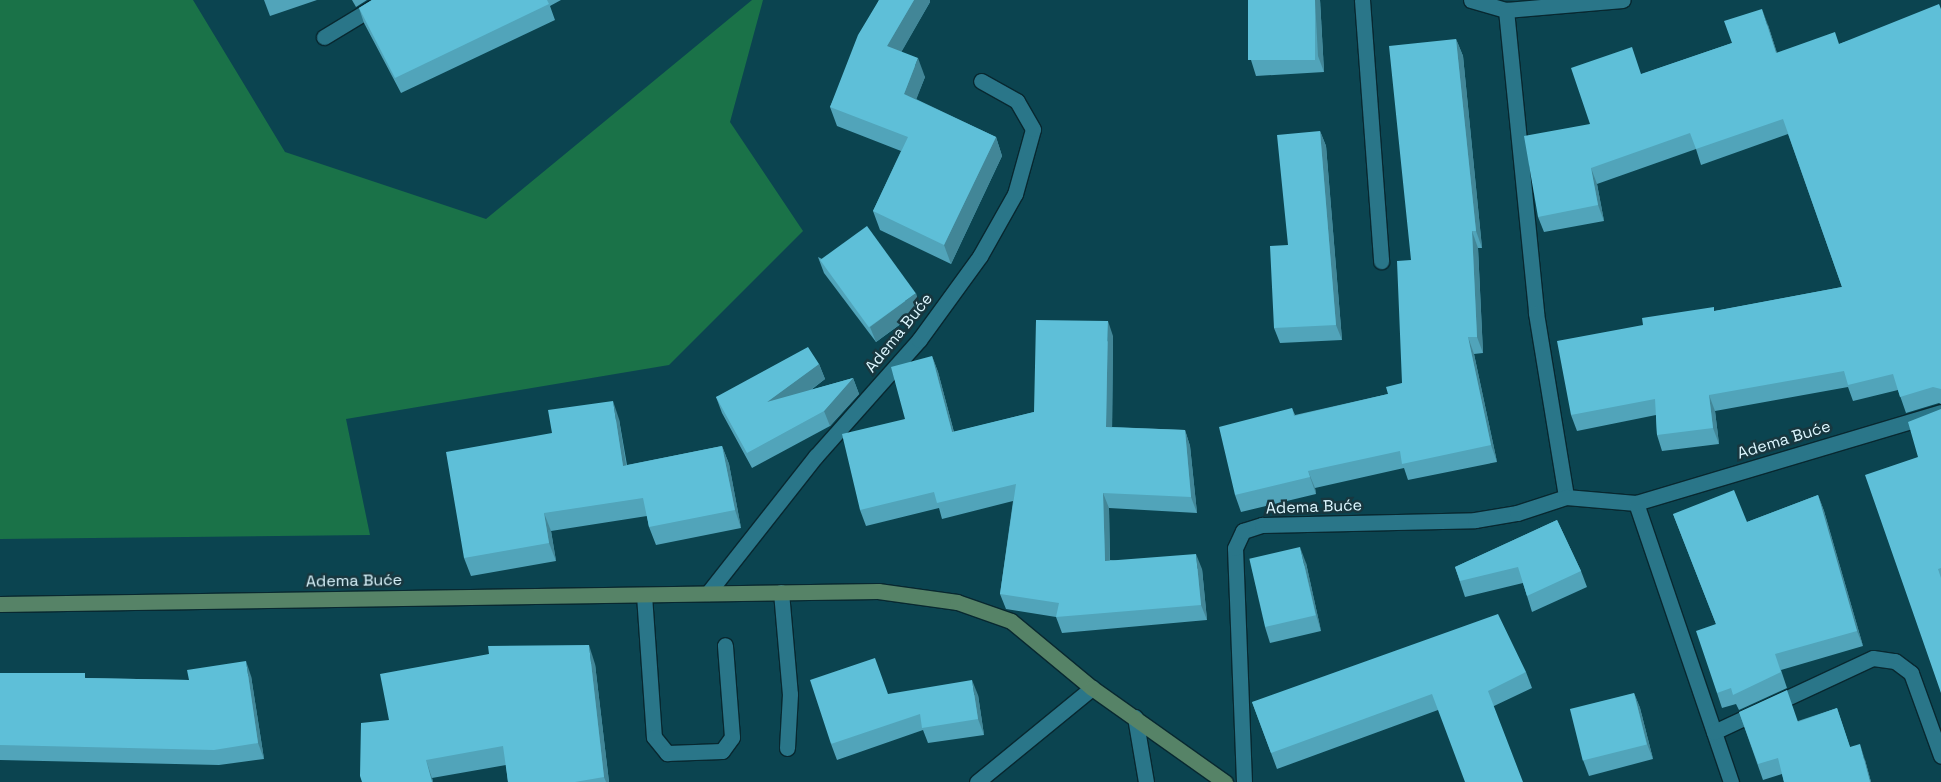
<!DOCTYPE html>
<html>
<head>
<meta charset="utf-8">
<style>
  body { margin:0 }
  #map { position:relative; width:1941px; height:782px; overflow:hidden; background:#0b4450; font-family:"Space Grotesk",sans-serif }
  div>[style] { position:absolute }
  .green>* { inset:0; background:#1a7248 }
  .roads { filter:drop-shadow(1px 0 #082830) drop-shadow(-1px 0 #082830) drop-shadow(0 1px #082830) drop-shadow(0 -1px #082830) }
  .lane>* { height:15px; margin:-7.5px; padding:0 7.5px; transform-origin:7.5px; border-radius:7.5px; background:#2a7689 }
  .street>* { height:15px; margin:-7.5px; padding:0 7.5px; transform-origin:7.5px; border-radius:7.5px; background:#2a7689 }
  .secondary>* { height:15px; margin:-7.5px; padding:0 7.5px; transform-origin:7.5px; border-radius:7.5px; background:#568367 }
  .wall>* { inset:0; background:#51a4ba }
  .shaded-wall>* { inset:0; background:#428697 }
  .building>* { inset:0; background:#5ebfd8; transform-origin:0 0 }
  span { translate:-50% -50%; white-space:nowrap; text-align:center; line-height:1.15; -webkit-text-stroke:5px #18373f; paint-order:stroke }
  .street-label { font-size:16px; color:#ddf7ff }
</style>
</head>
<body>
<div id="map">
  <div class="green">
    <i style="clip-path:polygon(0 0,193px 0,285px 152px,486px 219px,752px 0,763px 0,730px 122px,803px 231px,669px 365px,346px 419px,370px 535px,0 539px)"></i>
  </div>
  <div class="roads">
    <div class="lane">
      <i style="left:781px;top:592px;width:102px;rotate:85deg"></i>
      <i style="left:790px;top:694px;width:54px;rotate:93.2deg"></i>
      <i style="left:644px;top:595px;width:142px;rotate:86deg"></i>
      <i style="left:654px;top:737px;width:21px;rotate:51deg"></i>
      <i style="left:667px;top:753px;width:55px;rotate:-2.1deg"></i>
      <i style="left:722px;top:751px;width:17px;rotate:-54deg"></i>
      <i style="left:732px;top:737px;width:92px;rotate:-94.4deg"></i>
      <i style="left:977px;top:782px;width:149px;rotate:-39.3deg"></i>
    </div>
    <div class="street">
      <i style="left:1362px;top:0;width:262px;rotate:85.8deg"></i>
      <i style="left:1471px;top:0;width:36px;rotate:16deg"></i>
      <i style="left:1506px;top:10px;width:117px;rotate:-4.9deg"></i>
      <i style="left:1506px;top:10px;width:304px;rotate:84.3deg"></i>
      <i style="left:1536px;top:313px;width:186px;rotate:80.7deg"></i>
      <i style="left:324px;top:37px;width:71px;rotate:-31.2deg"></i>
      <i style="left:1636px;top:503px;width:295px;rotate:71.2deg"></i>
      <i style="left:708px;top:593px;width:174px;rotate:-51.8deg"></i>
      <i style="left:816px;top:456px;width:155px;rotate:-48.4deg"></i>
      <i style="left:919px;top:340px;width:104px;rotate:-54deg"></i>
      <i style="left:980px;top:256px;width:71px;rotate:-60.6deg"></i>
      <i style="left:1015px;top:194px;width:67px;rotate:-74.5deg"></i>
      <i style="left:1033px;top:129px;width:32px;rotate:-120deg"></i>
      <i style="left:1017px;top:101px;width:41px;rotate:-150.9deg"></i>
      <i style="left:1135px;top:717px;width:66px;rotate:80.4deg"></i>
      <i style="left:1714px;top:732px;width:175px;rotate:-25deg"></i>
      <i style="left:1873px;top:658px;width:22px;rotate:8deg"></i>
      <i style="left:1895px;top:661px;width:20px;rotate:37deg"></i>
      <i style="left:1911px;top:673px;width:88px;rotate:70.1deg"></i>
      <i style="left:1244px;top:782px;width:234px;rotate:-92.2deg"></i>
      <i style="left:1235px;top:548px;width:19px;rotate:-65deg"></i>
      <i style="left:1243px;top:531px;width:20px;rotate:-18deg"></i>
      <i style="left:1262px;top:525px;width:213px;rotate:-1.3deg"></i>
      <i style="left:1475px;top:520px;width:43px;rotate:-9.5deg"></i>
      <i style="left:1517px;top:513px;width:52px;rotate:-18.1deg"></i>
      <i style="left:1566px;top:497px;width:70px;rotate:4.9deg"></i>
      <i style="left:1636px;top:503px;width:318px;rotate:-16.6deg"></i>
    </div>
    <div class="secondary">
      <i style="left:0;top:604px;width:878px;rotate:-0.85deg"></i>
      <i style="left:878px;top:591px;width:80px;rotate:7.9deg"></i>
      <i style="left:957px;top:602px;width:57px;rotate:19.4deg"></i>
      <i style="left:1011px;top:621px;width:105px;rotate:39.6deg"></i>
      <i style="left:1092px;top:688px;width:163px;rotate:35.3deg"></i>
    </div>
  </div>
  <div class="wall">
    <i style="clip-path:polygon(264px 0,317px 0,270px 16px)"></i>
    <i style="clip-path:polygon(352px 0,367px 0,356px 7px)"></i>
    <i style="clip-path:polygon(372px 0,561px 0,550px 6px,555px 20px,401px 93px,364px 23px,359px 8px)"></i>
    <i style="clip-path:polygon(879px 0,930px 0,930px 2px,901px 52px,925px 77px,916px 99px,996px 137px,1002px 156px,951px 264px,880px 230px,873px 211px,901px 151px,837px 126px,830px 107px)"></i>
    <i style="clip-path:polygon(1248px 0,1320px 0,1324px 72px,1256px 76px,1251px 60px)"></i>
    <i style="clip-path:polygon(1941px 9px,1941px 404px,1939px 403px,1906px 413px,1898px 390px,1853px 401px,1848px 387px,1715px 411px,1719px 444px,1662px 451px,1657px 435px,1656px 415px,1577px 431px,1571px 415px,1715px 311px,1842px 287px,1788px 134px,1701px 165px,1696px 149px,1597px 184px,1604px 221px,1544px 232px,1538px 217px,1590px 124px,1642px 74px,1732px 43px,1768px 25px,1777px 53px,1839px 44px)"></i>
    <i style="clip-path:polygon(1456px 39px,1463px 56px,1482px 248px,1478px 248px,1483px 353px,1474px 354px,1497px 462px,1408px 480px,1404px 468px,1315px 488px,1316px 494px,1241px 512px,1235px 495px,1292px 408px,1295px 415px,1388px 394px,1402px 383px,1411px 260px)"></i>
    <i style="clip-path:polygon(1320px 131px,1326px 146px,1342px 340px,1280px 343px,1274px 328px,1288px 245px)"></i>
    <i style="clip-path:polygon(818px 257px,921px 309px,876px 342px,824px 273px)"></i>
    <i style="clip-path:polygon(1113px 336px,1112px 427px,1185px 430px,1190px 446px,1197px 513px,1109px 508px,1110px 560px,1202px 569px,1207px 620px,1062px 633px,1056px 617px,1006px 609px,1000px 594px,1013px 501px,942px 519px,939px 508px,866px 526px,860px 510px,905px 419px,932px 356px,938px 372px,954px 432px,1034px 412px)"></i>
    <i style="clip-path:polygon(819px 364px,825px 379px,811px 390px,853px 378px,859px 394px,830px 426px,752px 468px,722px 413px,716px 397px)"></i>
    <i style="clip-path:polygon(1941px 409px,1941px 693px,1918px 457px)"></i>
    <i style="clip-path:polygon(619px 419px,627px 465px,722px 446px,729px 464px,741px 528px,656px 545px,649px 527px,647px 516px,551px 531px,556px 561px,471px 576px,464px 558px,552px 433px)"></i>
    <i style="clip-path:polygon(1818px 495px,1824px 511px,1863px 646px,1781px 670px,1787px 688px,1739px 710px,1736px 704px,1722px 708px,1717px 693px,1716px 624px,1673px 514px,1747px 522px)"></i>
    <i style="clip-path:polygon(1557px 520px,1581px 571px,1587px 587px,1532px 612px,1523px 583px,1465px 597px,1455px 567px)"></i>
    <i style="clip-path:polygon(1306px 563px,1321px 631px,1270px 643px,1265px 627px)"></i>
    <i style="clip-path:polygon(489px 654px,595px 664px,609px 782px,508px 782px,506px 765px,432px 778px,433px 782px,362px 782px,389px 720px)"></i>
    <i style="clip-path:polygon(1526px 672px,1532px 688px,1494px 706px,1438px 710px,1277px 769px,1252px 702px)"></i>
    <i style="clip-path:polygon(0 673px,87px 678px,189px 680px,251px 676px,264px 759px,219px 765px,0 760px)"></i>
    <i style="clip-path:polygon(1634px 693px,1640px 708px,1653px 759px,1589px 776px,1583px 760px)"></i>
    <i style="clip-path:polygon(888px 694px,978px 695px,984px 735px,928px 743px,923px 730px,837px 760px,831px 744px)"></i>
    <i style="clip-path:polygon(1837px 708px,1850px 747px,1865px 760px,1871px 782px,1784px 782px,1782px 774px,1763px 780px,1739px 712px,1798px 721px)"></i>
  </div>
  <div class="shaded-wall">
    <i style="clip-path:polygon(914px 0,930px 0,930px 2px,894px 65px,887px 46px)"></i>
    <i style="clip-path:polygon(1315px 0,1320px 0,1324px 72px,1318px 56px)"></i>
    <i style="clip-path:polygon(1762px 9px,1768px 25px,1782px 69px,1776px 53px)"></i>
    <i style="clip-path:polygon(1456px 39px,1463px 56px,1482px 248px,1476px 231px)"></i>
    <i style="clip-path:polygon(918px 58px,925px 77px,911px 113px,904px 94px)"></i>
    <i style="clip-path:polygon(1320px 131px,1326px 146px,1342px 340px,1336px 325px)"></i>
    <i style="clip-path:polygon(996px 137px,1002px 156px,951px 264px,944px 245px)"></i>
    <i style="clip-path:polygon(1591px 168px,1597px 184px,1604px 221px,1598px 205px)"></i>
    <i style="clip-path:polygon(1472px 231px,1478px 248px,1483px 353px,1477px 337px)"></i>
    <i style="clip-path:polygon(916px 293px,921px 309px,876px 342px,870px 327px)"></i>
    <i style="clip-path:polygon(1108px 321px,1113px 336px,1112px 442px,1106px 427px)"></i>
    <i style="clip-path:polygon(1468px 337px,1474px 354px,1497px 462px,1491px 445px)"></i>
    <i style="clip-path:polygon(932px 356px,938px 372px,958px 448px,952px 432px)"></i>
    <i style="clip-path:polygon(819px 364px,825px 379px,773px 418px,767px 402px)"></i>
    <i style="clip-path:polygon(853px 378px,859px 394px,830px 426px,824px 411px)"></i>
    <i style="clip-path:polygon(1709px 395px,1715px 411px,1719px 444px,1713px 428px)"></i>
    <i style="clip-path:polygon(613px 401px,619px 419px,629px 484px,623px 466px)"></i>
    <i style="clip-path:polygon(1185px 430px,1190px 446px,1197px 513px,1191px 497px)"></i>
    <i style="clip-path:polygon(722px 446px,729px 464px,741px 528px,735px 510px)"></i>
    <i style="clip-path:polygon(1308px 471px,1315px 488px,1316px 494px,1310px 477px)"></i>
    <i style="clip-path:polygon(1103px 493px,1109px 508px,1110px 576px,1105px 561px)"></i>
    <i style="clip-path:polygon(1818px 495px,1824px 511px,1863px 646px,1857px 631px)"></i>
    <i style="clip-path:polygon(544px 513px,551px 531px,556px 561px,549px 543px)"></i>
    <i style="clip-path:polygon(1300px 547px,1306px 563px,1321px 631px,1316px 615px)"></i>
    <i style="clip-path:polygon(1196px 554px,1202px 569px,1207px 620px,1201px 605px)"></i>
    <i style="clip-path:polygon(589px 645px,595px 664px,609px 782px,606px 782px,604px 777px)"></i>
    <i style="clip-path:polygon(246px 661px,251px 676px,264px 759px,258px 743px)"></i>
    <i style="clip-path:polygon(972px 680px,978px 695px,984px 735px,978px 719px)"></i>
    <i style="clip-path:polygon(1634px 693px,1640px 708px,1653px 759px,1647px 744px)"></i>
    <i style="clip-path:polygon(1860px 744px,1865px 760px,1871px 782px,1870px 782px)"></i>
    <i style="clip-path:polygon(426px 760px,432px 778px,433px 782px,432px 782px)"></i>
  </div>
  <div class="building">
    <i style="clip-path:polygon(372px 0,547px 0,549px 4px,395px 78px,359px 8px)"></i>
    <i style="clip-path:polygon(879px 0,914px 0,887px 46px,918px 58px,904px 94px,996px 137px,944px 245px,873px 211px,908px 137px,830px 107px,858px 35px)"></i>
    <i style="left:1248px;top:0;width:67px;height:60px"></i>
    <i style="clip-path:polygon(1939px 4px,1941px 9px,1941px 389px,1933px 387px,1900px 397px,1893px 374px,1848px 385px,1844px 371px,1709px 395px,1713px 428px,1657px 435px,1655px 399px,1571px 415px,1557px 341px,1643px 325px,1642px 318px,1714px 307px,1714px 311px,1842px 287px,1783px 119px,1696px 149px,1690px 133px,1591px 168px,1598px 205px,1538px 217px,1524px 136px,1590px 124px,1571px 68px,1632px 47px,1641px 74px,1732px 43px,1724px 21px,1762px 9px,1776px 53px,1835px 32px,1839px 44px)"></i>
    <i style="clip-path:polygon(1456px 39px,1476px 231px,1472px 231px,1477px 337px,1468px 337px,1491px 445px,1402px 464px,1400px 451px,1308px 471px,1310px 477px,1235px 495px,1219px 427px,1292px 408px,1294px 416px,1388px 394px,1386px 387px,1402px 383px,1397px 261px,1411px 260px,1389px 46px)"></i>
    <i style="clip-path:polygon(1320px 131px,1336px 325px,1274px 328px,1270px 246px,1288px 245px,1277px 135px)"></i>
    <i style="left:867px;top:226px;width:83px;height:58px;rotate:54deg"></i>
    <i style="clip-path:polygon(1036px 320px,1108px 321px,1106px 427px,1185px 430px,1191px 497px,1103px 493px,1105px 561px,1196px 554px,1201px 605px,1056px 617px,1059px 603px,1000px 594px,1016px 484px,937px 503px,934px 492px,860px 510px,842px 434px,905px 419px,891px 367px,932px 356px,952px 432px,1034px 412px)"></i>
    <i style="clip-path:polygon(808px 347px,819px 364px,767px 402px,853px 378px,824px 411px,747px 453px,716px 397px)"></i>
    <i style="clip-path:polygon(613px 401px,623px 466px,722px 446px,735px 510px,649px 527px,643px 498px,544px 513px,549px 543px,464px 558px,446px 452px,552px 433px,548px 410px)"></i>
    <i style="clip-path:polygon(1941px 409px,1941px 568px,1938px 569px,1941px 578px,1941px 693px,1865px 475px,1918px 457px,1908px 422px)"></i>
    <i style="clip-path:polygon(1734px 490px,1747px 522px,1818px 495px,1857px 631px,1775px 654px,1781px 672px,1733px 695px,1731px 688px,1717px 693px,1696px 631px,1716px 624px,1673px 514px)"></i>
    <i style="clip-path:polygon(1557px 520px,1581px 571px,1527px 596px,1518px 567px,1460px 581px,1455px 567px)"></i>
    <i style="left:1300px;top:547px;width:70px;height:52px;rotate:77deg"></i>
    <i style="clip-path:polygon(1498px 614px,1526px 672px,1488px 691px,1523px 782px,1465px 782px,1432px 694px,1271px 753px,1252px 702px)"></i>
    <i style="clip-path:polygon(589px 645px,604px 777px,575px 782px,508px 782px,503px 746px,426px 760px,432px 782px,362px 782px,360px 776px,361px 723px,389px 720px,380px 674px,489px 654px,488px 646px)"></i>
    <i style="clip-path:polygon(875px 658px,888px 694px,972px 680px,978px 719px,922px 728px,920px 714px,831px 744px,810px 680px)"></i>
    <i style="clip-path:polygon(246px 661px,258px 743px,214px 750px,0 745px,0 673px,85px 673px,85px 678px,189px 680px,187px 670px)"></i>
    <i style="clip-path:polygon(1787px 690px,1798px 722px,1837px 708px,1850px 747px,1860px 744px,1870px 782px,1784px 782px,1778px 758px,1758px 764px,1739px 712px)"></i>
    <i style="left:1634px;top:693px;width:53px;height:66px;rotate:76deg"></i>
  </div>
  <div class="street-label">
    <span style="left:899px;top:333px;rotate:-51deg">Adema Buće</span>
    <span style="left:1784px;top:440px;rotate:-17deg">Adema Buće</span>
    <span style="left:1314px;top:507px;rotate:-2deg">Adema Buće</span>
    <span style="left:354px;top:581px;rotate:-1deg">Adema Buće</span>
  </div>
</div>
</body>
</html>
